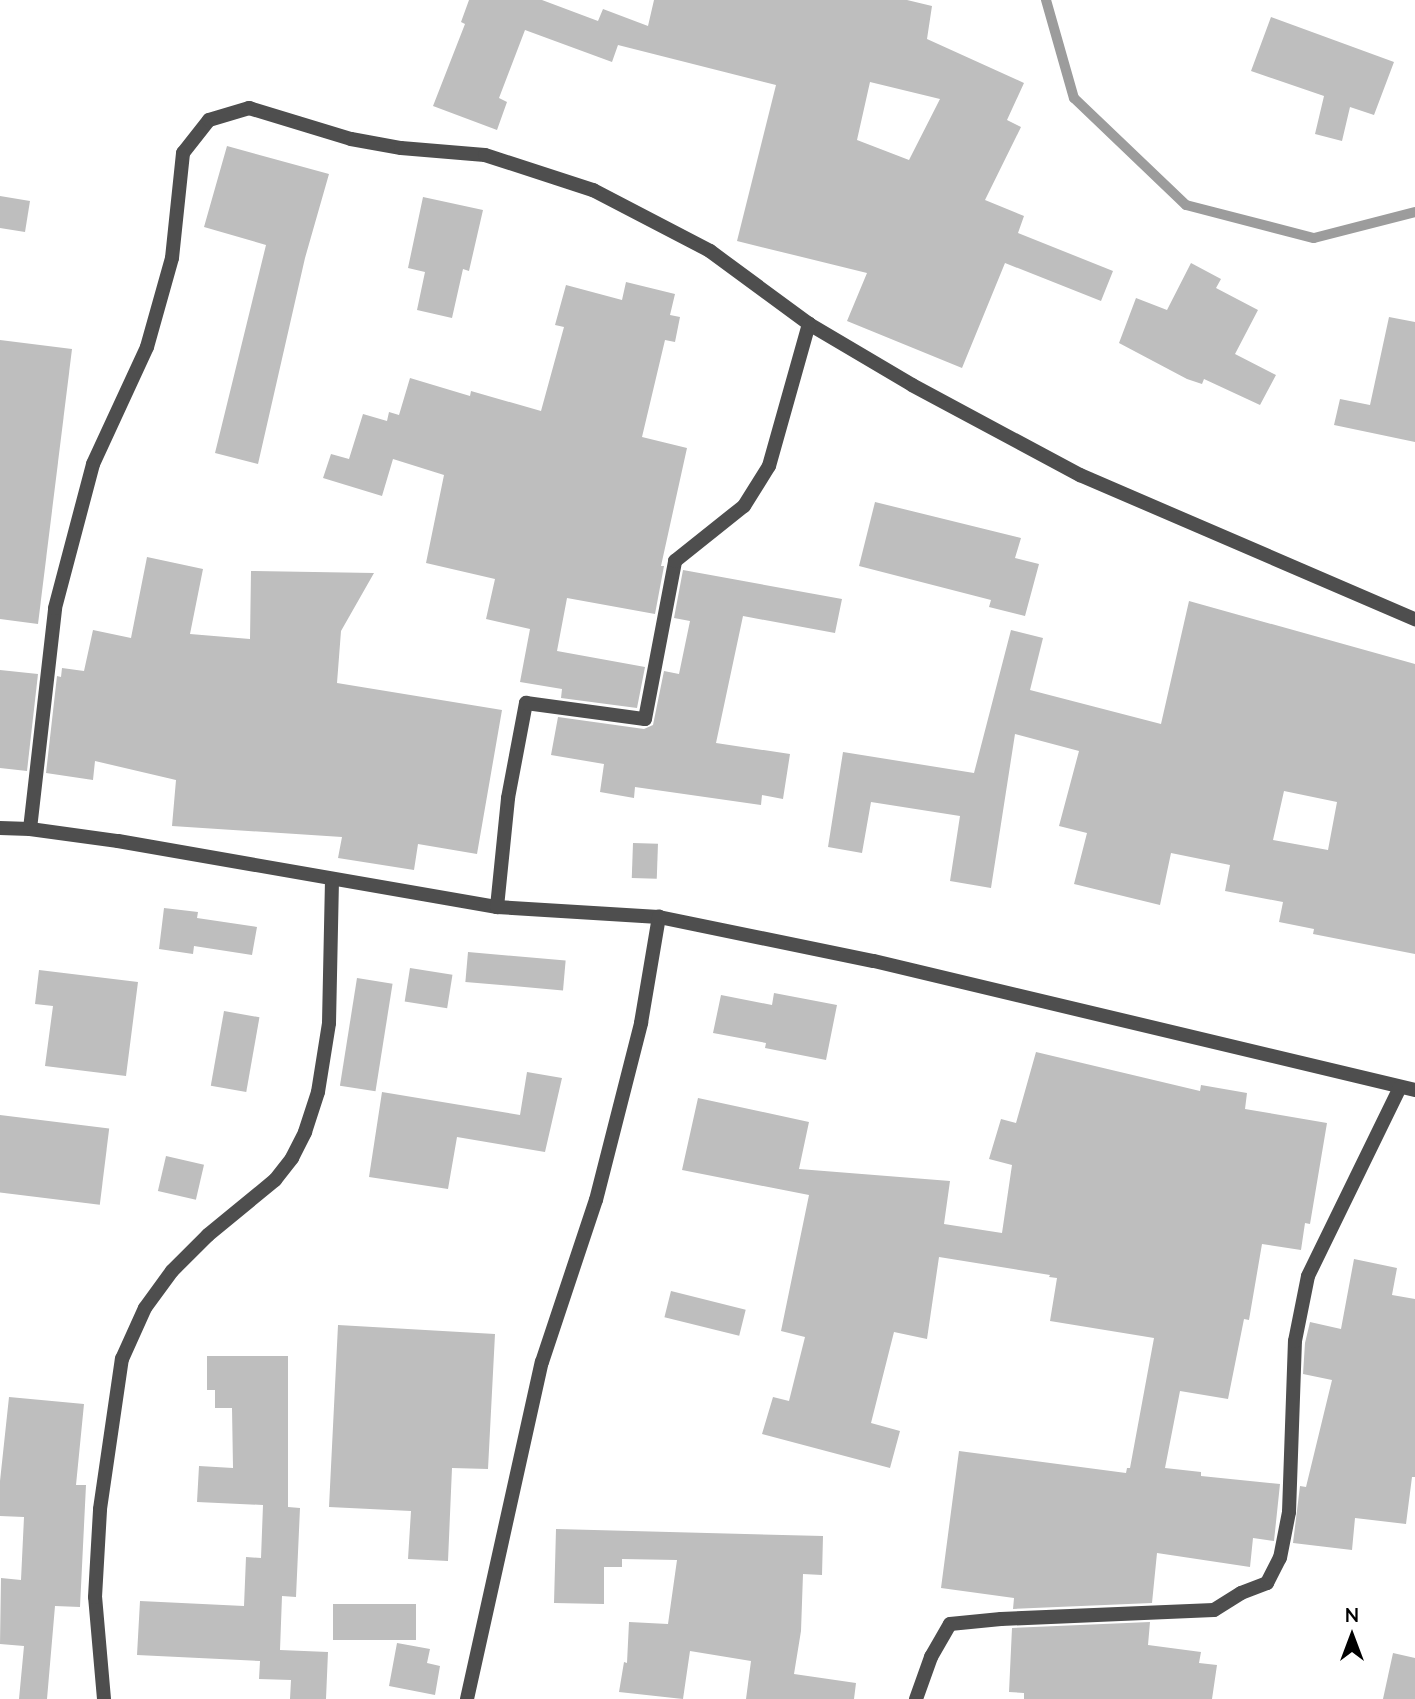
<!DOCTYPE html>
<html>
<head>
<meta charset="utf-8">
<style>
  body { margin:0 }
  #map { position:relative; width:1415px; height:1699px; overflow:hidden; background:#fff; font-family:Mulish,sans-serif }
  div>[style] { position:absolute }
  .stream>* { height:10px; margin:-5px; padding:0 5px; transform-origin:5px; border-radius:5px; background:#9c9c9c }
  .building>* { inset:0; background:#bebebe; transform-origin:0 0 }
  .minor>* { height:14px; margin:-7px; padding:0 7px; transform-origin:7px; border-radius:7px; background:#4e4e4e }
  span { translate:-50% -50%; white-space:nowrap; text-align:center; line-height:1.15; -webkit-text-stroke:5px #fff; paint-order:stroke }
  .north { position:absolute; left:1317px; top:1601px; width:70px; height:70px; -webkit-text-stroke:5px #fff; paint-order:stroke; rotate:0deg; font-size:19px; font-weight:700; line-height:28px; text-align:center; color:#000 }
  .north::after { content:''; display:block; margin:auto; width:24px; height:32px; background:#000; clip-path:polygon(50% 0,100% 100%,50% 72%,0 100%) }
</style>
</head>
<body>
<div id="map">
  <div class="stream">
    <i style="left:1046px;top:0;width:102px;rotate:74.1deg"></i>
    <i style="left:1074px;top:98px;width:155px;rotate:43.7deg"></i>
    <i style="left:1186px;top:205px;width:132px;rotate:14.5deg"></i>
    <i style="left:1314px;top:238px;width:104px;rotate:-14.4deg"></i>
  </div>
  <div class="building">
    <i style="clip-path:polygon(evenodd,469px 0,542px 0,598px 21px,603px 9px,648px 26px,654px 0,907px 0,932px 6px,927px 39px,1024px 83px,1007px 120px,1021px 127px,985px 200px,1024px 216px,1018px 233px,1113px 271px,1101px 301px,1005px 263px,962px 368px,847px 321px,867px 273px,737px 241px,776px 85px,618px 45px,612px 62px,525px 30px,499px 98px,507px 102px,497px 130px,433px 106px,465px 24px,461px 22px,469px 0,870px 82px,940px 99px,909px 160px,857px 140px,870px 82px)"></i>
    <i style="clip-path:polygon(1271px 17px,1394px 62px,1374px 115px,1350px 107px,1342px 141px,1315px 134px,1324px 96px,1251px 71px)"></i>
    <i style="clip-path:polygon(227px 146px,329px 174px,305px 258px,258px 464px,215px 453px,266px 245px,204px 227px)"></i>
    <i style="clip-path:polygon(0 196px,30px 201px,25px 232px,0 228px)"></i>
    <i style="clip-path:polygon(423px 197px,483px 210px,469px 271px,463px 269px,452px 318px,417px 310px,425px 272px,408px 268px)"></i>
    <i style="clip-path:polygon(1191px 263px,1221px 279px,1216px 288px,1258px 310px,1235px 354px,1276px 375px,1260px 405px,1204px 379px,1202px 384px,1187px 379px,1119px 343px,1136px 298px,1167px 310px)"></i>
    <i style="clip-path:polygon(626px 282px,675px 294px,670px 315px,680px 317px,675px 342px,665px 340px,642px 437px,687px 448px,661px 566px,664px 566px,655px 614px,567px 598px,557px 651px,645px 667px,637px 708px,561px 698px,562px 689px,520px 682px,530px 629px,486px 619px,495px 579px,426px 563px,444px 475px,393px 459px,382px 496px,323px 478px,331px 454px,349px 459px,363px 414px,387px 421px,389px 412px,399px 415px,410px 378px,470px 396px,471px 391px,541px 411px,564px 327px,555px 325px,566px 285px,622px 300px)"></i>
    <i style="clip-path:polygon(1389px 317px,1415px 322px,1415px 442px,1334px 425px,1340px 399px,1370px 405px)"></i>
    <i style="clip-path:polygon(0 340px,72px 349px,38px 624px,0 619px)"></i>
    <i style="clip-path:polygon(875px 502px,1021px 538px,1015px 558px,1039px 564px,1025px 616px,989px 607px,991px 600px,859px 566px)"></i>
    <i style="clip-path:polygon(147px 557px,203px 569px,190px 634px,250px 639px,251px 571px,374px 573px,341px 631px,337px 683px,502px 710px,477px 854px,418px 844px,414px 870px,338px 858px,342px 837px,172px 826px,176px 780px,95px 761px,93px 780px,46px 773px,57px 676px,61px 677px,62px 668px,84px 671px,93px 630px,131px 638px)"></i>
    <i style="clip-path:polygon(683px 570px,842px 599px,835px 633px,743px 616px,716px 743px,790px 754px,783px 799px,762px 795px,761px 805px,635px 787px,634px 798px,600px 792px,604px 764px,551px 755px,558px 717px,644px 729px,653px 725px,664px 671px,679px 674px,690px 621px,674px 618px)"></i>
    <i style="clip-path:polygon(evenodd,1189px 601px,1415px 664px,1415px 954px,1313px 934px,1314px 929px,1279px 922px,1283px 902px,1225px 891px,1230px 865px,1171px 853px,1160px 905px,1074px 884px,1087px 833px,1059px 826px,1079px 751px,1015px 734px,991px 888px,950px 881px,960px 816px,871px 802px,862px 853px,828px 847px,843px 752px,974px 773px,1011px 630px,1043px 638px,1030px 690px,1161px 724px,1189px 601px,1284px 791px,1337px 802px,1328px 850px,1273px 840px,1284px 791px)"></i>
    <i style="clip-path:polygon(0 670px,38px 674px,27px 771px,0 768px)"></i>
    <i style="left:633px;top:843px;width:25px;height:35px;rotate:2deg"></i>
    <i style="clip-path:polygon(164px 908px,198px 912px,197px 918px,257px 927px,252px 955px,194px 946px,193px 954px,159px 949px)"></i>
    <i style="left:468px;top:952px;width:98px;height:30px;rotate:5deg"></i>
    <i style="left:410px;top:968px;width:43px;height:34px;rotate:9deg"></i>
    <i style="clip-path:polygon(39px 970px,138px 982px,126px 1076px,45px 1066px,53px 1006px,35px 1004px)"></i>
    <i style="left:357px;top:978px;width:36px;height:109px;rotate:9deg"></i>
    <i style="clip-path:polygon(774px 993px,837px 1005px,826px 1060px,765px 1048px,766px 1043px,713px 1033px,721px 995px,772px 1005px)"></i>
    <i style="left:224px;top:1011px;width:36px;height:76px;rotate:10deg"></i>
    <i style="clip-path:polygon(1036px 1052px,1200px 1091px,1201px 1085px,1247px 1093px,1245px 1109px,1327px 1123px,1310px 1224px,1305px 1223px,1301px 1250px,1262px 1244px,1249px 1320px,1244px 1319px,1228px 1399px,1180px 1391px,1165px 1468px,1201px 1472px,1201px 1476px,1280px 1484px,1274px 1541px,1253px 1538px,1250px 1567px,1157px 1553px,1152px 1603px,1013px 1609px,1014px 1598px,941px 1588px,959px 1451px,1126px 1473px,1127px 1468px,1130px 1468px,1154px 1338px,1050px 1321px,1057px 1278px,1049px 1277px,1050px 1275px,939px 1257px,927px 1339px,894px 1332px,871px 1423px,900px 1431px,890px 1468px,762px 1434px,773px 1397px,789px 1401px,805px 1337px,781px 1331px,809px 1195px,682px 1170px,698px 1098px,809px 1122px,799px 1169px,950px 1181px,944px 1224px,1002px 1233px,1012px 1165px,989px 1159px,1001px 1119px,1016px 1123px)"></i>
    <i style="clip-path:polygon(527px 1072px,562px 1078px,545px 1152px,457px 1137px,448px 1189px,369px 1177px,382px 1092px,520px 1115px)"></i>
    <i style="left:0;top:1115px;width:110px;height:77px;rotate:7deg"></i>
    <i style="left:166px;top:1156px;width:39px;height:36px;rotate:13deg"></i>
    <i style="clip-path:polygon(1354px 1259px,1397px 1268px,1392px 1295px,1415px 1299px,1415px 1477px,1412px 1477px,1406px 1524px,1355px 1518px,1352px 1550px,1293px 1543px,1300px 1486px,1306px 1487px,1332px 1380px,1303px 1374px,1305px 1343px,1310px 1322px,1341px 1329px)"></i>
    <i style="left:671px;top:1291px;width:77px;height:27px;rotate:14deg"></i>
    <i style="clip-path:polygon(338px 1325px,495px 1334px,488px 1469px,452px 1468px,448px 1561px,408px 1559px,411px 1511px,329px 1507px)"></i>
    <i style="clip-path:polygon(207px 1356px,288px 1356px,288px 1507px,300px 1508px,296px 1597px,282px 1596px,280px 1650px,328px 1652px,326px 1699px,290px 1699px,291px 1680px,259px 1679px,260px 1661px,137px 1655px,140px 1601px,244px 1606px,246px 1557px,261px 1558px,263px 1505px,197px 1502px,199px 1466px,233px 1468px,232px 1408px,215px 1408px,215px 1390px,207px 1390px)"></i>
    <i style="clip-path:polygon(9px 1397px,84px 1404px,76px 1485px,86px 1485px,80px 1607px,55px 1606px,47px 1699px,19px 1699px,24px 1646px,0 1644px,1px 1578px,21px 1580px,24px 1517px,0 1516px,0 1481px)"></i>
    <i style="clip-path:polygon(556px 1529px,823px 1536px,822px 1575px,803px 1574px,801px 1631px,794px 1674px,856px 1683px,854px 1699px,746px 1699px,751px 1661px,690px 1651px,683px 1699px,619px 1692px,624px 1662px,627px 1663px,629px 1622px,668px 1624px,677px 1560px,622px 1559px,622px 1567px,604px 1567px,604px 1604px,554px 1603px)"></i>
    <i style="left:416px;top:1604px;width:36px;height:83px;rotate:90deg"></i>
    <i style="clip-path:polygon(1150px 1622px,1148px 1645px,1201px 1652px,1199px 1663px,1217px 1665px,1212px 1699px,1024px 1699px,1024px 1693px,1009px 1692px,1012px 1628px)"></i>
    <i style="clip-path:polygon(397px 1643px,430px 1649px,427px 1663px,440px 1666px,435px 1695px,389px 1686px)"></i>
    <i style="clip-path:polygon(1393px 1653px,1415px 1658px,1415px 1699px,1383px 1699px)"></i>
  </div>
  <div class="minor">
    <i style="left:0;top:828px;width:30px;rotate:2deg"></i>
    <i style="left:30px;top:829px;width:89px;rotate:7.8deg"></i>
    <i style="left:118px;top:841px;width:385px;rotate:9.9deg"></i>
    <i style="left:497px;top:907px;width:162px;rotate:3.5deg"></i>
    <i style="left:659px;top:917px;width:219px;rotate:11.6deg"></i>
    <i style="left:874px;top:961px;width:556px;rotate:13.41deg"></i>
    <i style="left:30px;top:829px;width:222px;rotate:-83.5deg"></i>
    <i style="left:55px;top:608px;width:149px;rotate:-75.2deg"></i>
    <i style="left:93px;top:464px;width:129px;rotate:-65.2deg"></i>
    <i style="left:147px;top:347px;width:92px;rotate:-74.3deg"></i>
    <i style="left:172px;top:258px;width:106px;rotate:-84deg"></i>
    <i style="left:183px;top:153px;width:42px;rotate:-51.8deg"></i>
    <i style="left:209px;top:120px;width:42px;rotate:-16.7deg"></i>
    <i style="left:249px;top:108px;width:107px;rotate:16.9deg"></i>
    <i style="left:351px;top:139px;width:51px;rotate:10.2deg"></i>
    <i style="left:401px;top:148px;width:84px;rotate:4.8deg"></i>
    <i style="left:485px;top:155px;width:114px;rotate:18deg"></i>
    <i style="left:593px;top:190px;width:132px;rotate:27.5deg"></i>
    <i style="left:710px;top:251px;width:123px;rotate:36.4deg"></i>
    <i style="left:809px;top:324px;width:120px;rotate:30.6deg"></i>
    <i style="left:912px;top:385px;width:191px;rotate:28.2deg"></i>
    <i style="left:1080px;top:475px;width:365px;rotate:23.3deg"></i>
    <i style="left:497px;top:907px;width:110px;rotate:-84.2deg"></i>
    <i style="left:508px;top:798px;width:97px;rotate:-79.3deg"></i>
    <i style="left:526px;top:703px;width:120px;rotate:7.7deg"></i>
    <i style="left:645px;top:719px;width:161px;rotate:-79.2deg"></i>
    <i style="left:675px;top:561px;width:88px;rotate:-38.6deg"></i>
    <i style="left:744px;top:506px;width:47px;rotate:-58deg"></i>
    <i style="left:769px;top:466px;width:148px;rotate:-74.3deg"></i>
    <i style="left:104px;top:1699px;width:102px;rotate:-95deg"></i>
    <i style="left:95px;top:1597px;width:88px;rotate:-86.7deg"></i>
    <i style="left:100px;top:1509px;width:152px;rotate:-81.7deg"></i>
    <i style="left:122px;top:1359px;width:56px;rotate:-65.7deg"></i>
    <i style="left:145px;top:1308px;width:46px;rotate:-53.9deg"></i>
    <i style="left:172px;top:1271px;width:51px;rotate:-45deg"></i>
    <i style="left:208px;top:1235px;width:87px;rotate:-39.4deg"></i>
    <i style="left:275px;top:1180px;width:28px;rotate:-52deg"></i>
    <i style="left:292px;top:1158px;width:29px;rotate:-63deg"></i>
    <i style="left:305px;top:1132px;width:42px;rotate:-72deg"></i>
    <i style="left:318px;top:1092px;width:70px;rotate:-80.9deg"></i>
    <i style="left:329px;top:1023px;width:143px;rotate:-88.8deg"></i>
    <i style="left:467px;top:1699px;width:345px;rotate:-77.5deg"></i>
    <i style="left:542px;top:1362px;width:171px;rotate:-71.6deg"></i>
    <i style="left:596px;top:1200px;width:183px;rotate:-75.7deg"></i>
    <i style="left:641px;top:1023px;width:108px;rotate:-80.4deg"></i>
    <i style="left:916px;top:1699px;width:45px;rotate:-70.3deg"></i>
    <i style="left:931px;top:1657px;width:38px;rotate:-60deg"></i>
    <i style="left:950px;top:1624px;width:51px;rotate:-5.6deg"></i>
    <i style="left:1001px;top:1619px;width:213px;rotate:-2.4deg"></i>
    <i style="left:1214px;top:1610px;width:32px;rotate:-32deg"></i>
    <i style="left:1241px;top:1593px;width:28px;rotate:-21deg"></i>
    <i style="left:1267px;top:1583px;width:28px;rotate:-63deg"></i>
    <i style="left:1280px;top:1558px;width:47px;rotate:-78.9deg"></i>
    <i style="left:1289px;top:1512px;width:171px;rotate:-88deg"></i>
    <i style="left:1295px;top:1341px;width:66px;rotate:-78.7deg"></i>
    <i style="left:1308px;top:1276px;width:210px;rotate:-64deg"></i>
  </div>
  <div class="north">N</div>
</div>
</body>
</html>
